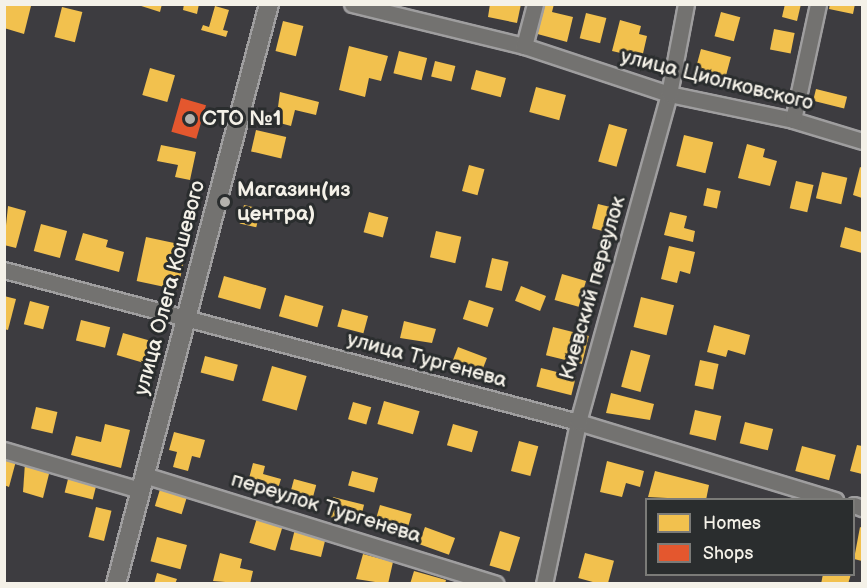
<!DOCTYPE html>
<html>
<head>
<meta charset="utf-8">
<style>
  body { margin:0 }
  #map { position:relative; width:867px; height:588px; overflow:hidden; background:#3d3c40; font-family:"Balsamiq Sans",sans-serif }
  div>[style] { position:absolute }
  .homes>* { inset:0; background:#f2c14e; transform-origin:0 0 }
  .shops>* { inset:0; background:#e4572e; transform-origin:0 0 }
  .roads { filter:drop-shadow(2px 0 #9f9e9f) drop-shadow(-2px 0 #9f9e9f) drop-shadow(0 2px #9f9e9f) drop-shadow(0 -2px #9f9e9f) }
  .minor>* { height:15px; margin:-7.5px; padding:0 7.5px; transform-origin:7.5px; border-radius:7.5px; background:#737270 }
  .tertiary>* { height:18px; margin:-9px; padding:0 9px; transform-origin:9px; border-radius:9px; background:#737270 }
  .dots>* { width:16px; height:16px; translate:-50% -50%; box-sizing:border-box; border:3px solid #2a2d2e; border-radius:50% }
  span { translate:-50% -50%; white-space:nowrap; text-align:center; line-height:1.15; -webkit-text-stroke:6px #2a2d2e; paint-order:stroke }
  .street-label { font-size:21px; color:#f4f1e8 }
  .poi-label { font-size:21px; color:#f4f1e8; font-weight:700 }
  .left { translate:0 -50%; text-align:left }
  .frame { position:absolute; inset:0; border:6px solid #f4f1e8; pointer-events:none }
  .legend { position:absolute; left:645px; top:498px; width:210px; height:78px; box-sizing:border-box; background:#2a2d2e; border:2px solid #7b7b78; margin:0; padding:8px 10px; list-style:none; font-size:18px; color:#f4f1e8 }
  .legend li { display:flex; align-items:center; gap:12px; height:30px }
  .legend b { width:30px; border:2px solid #7b7b78 }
</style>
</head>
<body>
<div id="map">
  <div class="homes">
    <i style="clip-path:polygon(135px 4px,162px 4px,160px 12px)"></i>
    <i style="clip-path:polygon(184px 4px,199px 4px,197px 14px,183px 10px)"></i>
    <i style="clip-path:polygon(490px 4px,521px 4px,517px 23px,488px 17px)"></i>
    <i style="clip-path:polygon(537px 4px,554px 4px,552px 12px,573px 17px,567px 42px,530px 32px)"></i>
    <i style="clip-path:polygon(785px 4px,801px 4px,797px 21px,782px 17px)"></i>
    <i style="clip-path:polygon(830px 4px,855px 4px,853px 14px,829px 9px)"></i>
    <i style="clip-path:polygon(4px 5px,31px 6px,24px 34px,4px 28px)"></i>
    <i style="clip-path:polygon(215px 6px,229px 10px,223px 30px,228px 31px,226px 37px,201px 30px,203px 25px,209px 27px)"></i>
    <i style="left:62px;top:7px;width:21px;height:31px;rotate:14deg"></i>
    <i style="left:721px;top:12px;width:20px;height:25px;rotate:15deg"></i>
    <i style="left:586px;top:13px;width:21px;height:26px;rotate:14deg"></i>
    <i style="clip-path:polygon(620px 20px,641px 26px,639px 34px,647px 36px,642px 58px,612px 51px)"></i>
    <i style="left:283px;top:21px;width:21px;height:31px;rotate:14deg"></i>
    <i style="left:774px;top:29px;width:21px;height:21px;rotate:11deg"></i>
    <i style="clip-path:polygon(349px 46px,388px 56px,381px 81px,369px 78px,365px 97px,339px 90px)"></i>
    <i style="left:701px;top:49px;width:31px;height:23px;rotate:15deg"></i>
    <i style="left:399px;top:51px;width:29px;height:23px;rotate:14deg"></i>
    <i style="left:435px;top:61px;width:21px;height:16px;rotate:14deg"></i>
    <i style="left:150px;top:68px;width:26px;height:28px;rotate:16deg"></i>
    <i style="left:476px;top:70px;width:31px;height:20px;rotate:15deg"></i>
    <i style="left:536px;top:87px;width:31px;height:26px;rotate:15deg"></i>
    <i style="left:816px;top:89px;width:32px;height:12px;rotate:14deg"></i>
    <i style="clip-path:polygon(280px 92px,319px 102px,316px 115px,295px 110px,291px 126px,276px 122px)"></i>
    <i style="left:609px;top:124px;width:19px;height:39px;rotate:16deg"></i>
    <i style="left:256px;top:130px;width:31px;height:22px;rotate:13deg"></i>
    <i style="left:684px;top:135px;width:30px;height:32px;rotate:14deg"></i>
    <i style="clip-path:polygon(747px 144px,765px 149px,763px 157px,777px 161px,770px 186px,738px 178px)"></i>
    <i style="clip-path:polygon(161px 145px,196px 152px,190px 180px,175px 177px,178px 165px,157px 161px)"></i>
    <i style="left:469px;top:165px;width:16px;height:27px;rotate:15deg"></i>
    <i style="clip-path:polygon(860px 167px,862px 168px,862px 198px,853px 195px)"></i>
    <i style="left:822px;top:172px;width:26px;height:27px;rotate:13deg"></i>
    <i style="left:796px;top:181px;width:18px;height:28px;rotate:13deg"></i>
    <i style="left:707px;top:188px;width:14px;height:18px;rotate:12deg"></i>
    <i style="left:598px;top:204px;width:16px;height:25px;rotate:14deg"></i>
    <i style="left:244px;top:205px;width:17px;height:19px;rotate:13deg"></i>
    <i style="clip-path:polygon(8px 206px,26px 211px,16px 248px,4px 245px)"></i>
    <i style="left:369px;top:212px;width:20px;height:21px;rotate:15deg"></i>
    <i style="clip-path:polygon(670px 212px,687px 216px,684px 228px,695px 231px,693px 242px,664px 235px)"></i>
    <i style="left:41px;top:224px;width:27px;height:28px;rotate:15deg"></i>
    <i style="clip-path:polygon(845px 227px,862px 232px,862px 253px,840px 247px)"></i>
    <i style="left:436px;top:231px;width:26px;height:27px;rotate:13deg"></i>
    <i style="clip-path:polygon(83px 233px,108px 240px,106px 247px,124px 252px,119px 272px,75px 260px)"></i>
    <i style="left:146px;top:237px;width:42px;height:45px;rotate:12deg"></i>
    <i style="clip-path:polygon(669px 246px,695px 252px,690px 274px,680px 271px,677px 283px,661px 279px)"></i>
    <i style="left:492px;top:258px;width:17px;height:30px;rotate:13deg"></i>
    <i style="left:562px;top:274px;width:25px;height:27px;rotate:16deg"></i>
    <i style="left:224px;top:276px;width:44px;height:22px;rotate:16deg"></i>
    <i style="left:521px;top:286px;width:27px;height:16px;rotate:22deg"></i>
    <i style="left:285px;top:295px;width:40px;height:22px;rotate:16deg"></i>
    <i style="clip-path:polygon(4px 296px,16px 299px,8px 330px,4px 329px)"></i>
    <i style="left:641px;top:297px;width:34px;height:31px;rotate:14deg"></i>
    <i style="left:469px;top:300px;width:26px;height:20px;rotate:18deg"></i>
    <i style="left:30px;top:301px;width:20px;height:24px;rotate:15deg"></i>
    <i style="left:342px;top:309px;width:27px;height:18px;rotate:15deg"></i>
    <i style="left:81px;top:320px;width:30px;height:21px;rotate:14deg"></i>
    <i style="clip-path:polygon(404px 321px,436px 329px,432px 343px,400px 338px)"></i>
    <i style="clip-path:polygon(714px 325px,750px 335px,745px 355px,728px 350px,726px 357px,707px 352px)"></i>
    <i style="left:553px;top:327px;width:37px;height:29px;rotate:14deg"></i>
    <i style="left:123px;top:333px;width:33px;height:23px;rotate:16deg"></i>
    <i style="left:458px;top:347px;width:31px;height:17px;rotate:21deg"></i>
    <i style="left:631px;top:350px;width:20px;height:38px;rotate:15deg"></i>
    <i style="left:205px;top:356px;width:34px;height:17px;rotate:15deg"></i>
    <i style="left:700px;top:360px;width:19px;height:26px;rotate:12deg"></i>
    <i style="left:272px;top:366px;width:36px;height:36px;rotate:16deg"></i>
    <i style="left:541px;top:368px;width:36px;height:19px;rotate:14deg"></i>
    <i style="clip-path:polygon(611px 393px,654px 404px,650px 420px,606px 413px)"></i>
    <i style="left:384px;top:401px;width:37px;height:24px;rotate:16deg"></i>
    <i style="left:353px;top:402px;width:19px;height:18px;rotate:16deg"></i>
    <i style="left:36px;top:407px;width:22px;height:22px;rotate:13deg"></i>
    <i style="left:695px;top:410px;width:27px;height:25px;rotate:13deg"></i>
    <i style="left:745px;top:422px;width:29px;height:22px;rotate:14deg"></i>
    <i style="clip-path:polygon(105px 424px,130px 430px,121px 468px,71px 455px,76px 436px,101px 442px)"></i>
    <i style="left:453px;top:424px;width:26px;height:22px;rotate:16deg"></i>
    <i style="clip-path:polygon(174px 432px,205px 440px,200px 458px,192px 456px,188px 471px,173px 467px,177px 452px,169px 450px)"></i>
    <i style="left:519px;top:441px;width:20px;height:31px;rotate:15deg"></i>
    <i style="clip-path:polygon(857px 445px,862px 446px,862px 474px,850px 471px)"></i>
    <i style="left:802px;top:446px;width:35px;height:26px;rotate:15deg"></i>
    <i style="clip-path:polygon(4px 458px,16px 461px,9px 487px,4px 485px)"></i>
    <i style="clip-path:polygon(607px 461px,644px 471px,640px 487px,626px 483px,622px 497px,600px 492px)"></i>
    <i style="clip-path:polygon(25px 463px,50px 470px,43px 498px,23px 492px)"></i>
    <i style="clip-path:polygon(253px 463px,265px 466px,263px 474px,281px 479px,276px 495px,247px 486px)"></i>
    <i style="left:352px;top:471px;width:27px;height:15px;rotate:15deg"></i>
    <i style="clip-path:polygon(655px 471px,709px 485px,706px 500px,648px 497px)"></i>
    <i style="left:69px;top:475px;width:29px;height:18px;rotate:14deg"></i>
    <i style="left:294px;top:479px;width:23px;height:20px;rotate:15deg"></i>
    <i style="left:161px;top:486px;width:28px;height:21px;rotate:17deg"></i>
    <i style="left:333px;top:497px;width:32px;height:20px;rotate:14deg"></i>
    <i style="left:380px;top:505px;width:33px;height:22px;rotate:16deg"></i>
    <i style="left:96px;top:507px;width:16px;height:31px;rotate:14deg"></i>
    <i style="left:257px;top:518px;width:27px;height:26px;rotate:17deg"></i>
    <i style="left:425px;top:527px;width:32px;height:18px;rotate:20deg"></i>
    <i style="clip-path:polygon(860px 527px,862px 528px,862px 561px,854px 559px)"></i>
    <i style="left:295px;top:529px;width:32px;height:21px;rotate:14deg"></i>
    <i style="left:500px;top:531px;width:21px;height:36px;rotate:17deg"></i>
    <i style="left:157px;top:537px;width:31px;height:25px;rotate:15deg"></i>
    <i style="clip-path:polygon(220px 553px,242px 559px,240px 568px,253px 571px,250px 584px,213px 581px)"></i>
    <i style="left:585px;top:553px;width:30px;height:26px;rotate:15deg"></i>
    <i style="clip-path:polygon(363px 554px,393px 562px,388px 584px,356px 579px)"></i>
    <i style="clip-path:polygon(414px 571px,446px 580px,445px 584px,410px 584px)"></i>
    <i style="clip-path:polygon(157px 573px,177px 579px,175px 584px,154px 584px)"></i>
    <i style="clip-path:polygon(823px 574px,851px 574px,848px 584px,821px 584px)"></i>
  </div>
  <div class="shops">
    <i style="left:181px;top:98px;width:26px;height:35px;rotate:16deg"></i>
  </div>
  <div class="roads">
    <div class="minor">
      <i style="left:352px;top:4px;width:177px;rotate:13.7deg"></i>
      <i style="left:524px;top:46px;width:153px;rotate:18.3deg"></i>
      <i style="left:669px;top:94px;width:127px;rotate:11.8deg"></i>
      <i style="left:793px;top:120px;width:72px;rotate:16.9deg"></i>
      <i style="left:524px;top:46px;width:43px;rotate:-75.3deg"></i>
      <i style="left:793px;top:120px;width:119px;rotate:-77.8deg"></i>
      <i style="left:4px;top:270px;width:594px;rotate:14.83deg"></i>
      <i style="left:578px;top:422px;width:269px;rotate:16.9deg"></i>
      <i style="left:4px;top:450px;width:142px;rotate:16.4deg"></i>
      <i style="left:144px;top:475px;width:368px;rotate:17.2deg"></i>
      <i style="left:854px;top:505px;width:9px;rotate:21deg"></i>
      <i style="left:544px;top:584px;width:166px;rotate:-78.1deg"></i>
      <i style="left:578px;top:422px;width:340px;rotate:-74.5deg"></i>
      <i style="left:669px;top:94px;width:92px;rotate:-79.3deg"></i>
    </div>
    <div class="tertiary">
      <i style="left:116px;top:584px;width:600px;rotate:-75.22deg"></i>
    </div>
  </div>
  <div class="dots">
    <i style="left:190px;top:119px;background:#b4b2ad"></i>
    <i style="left:225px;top:202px;background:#b4b2ad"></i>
  </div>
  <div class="street-label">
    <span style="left:717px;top:80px;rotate:14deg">улица Циолковского</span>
    <span style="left:170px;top:288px;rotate:-75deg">улица Олега Кошевого</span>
    <span style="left:593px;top:288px;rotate:-74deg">Киевский переулок</span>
    <span style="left:427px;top:360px;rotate:15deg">улица Тургенева</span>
    <span style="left:326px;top:508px;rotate:17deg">переулок Тургенева</span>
  </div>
  <div class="poi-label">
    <span class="left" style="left:202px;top:119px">СТО №1</span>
    <span class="left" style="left:237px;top:202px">Магазин(из<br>центра)</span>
  </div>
  <div class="frame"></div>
  <ul class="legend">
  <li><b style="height:16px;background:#f2c14e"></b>Homes</li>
  <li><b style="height:16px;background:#e4572e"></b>Shops</li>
  </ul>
</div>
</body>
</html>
